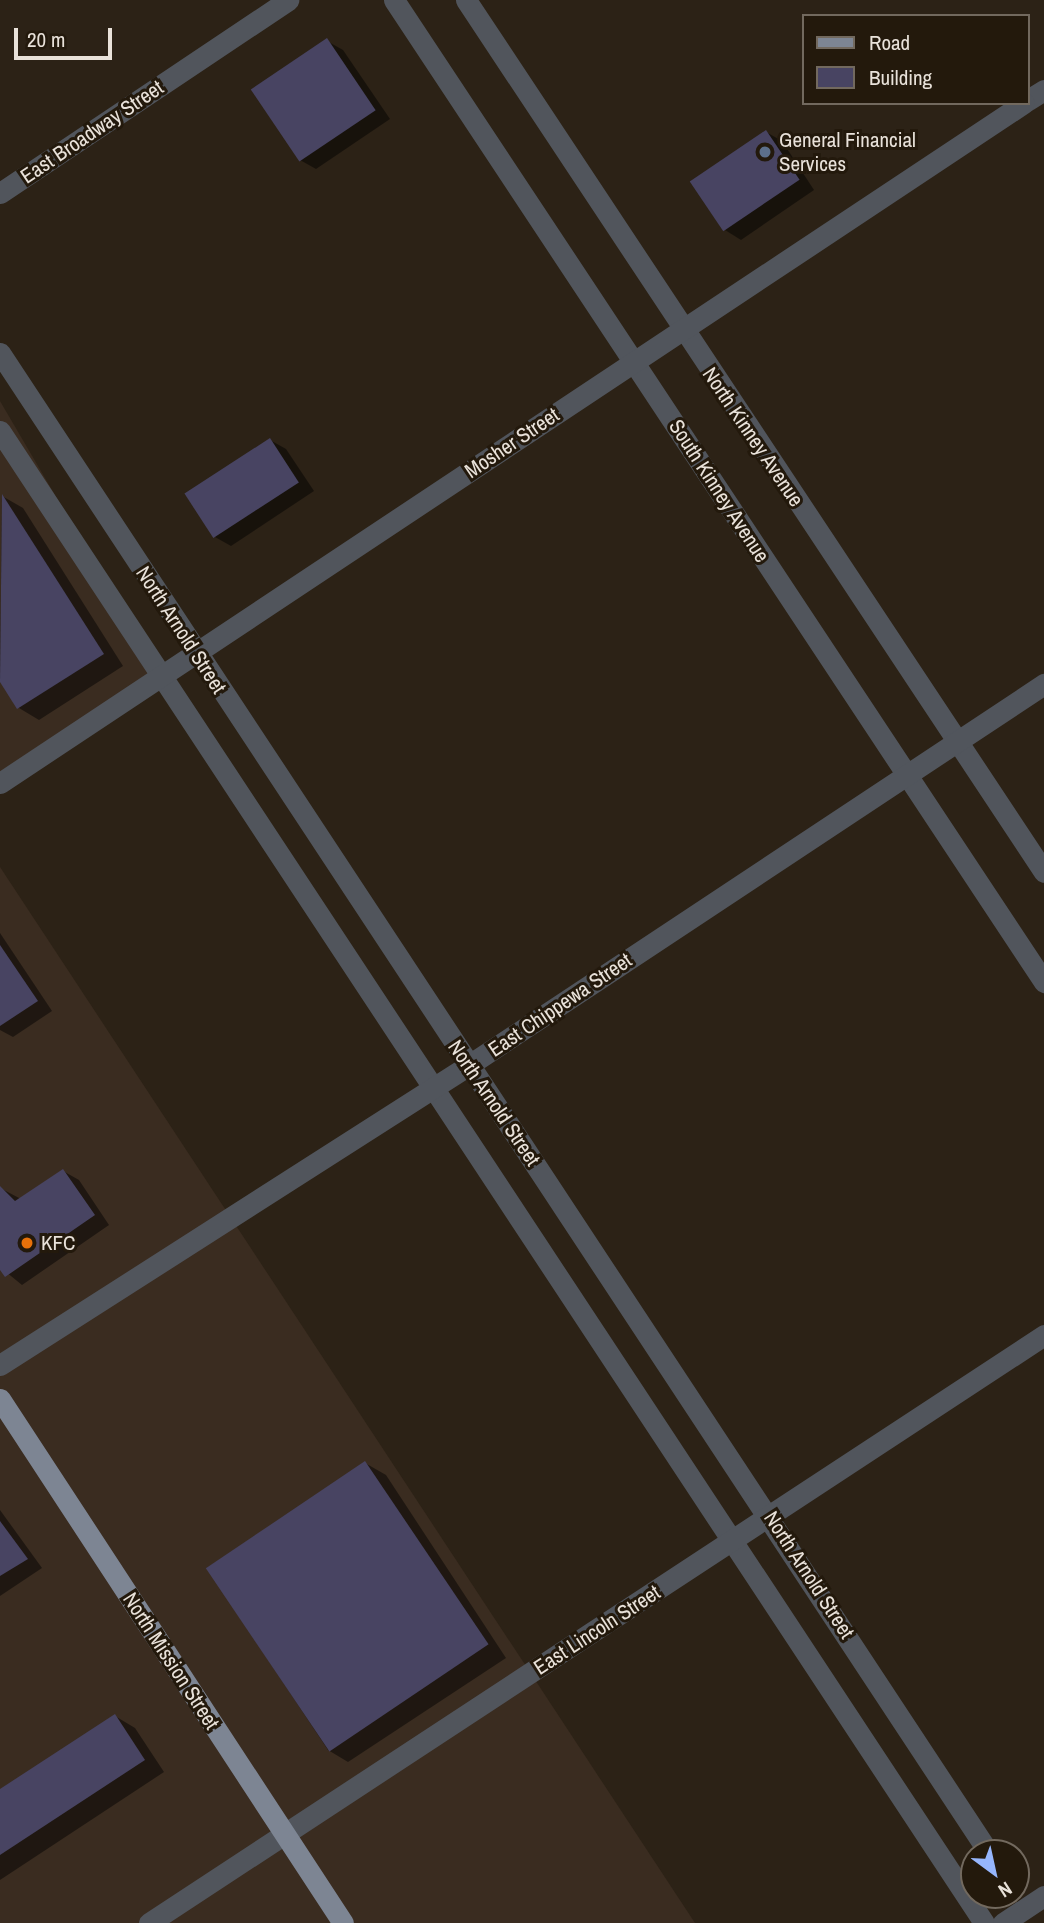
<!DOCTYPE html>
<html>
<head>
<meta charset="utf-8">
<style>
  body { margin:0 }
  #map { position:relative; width:1044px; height:1923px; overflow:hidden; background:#2c2216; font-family:"Archivo Narrow",sans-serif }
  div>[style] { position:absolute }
  .commercial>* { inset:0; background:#3a2c20 }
  .shadow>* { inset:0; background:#0007 }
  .building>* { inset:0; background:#484462; transform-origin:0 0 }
  .minor>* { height:21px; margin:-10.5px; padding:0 10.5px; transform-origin:10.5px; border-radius:10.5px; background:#51555c }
  .major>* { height:21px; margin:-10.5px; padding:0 10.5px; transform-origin:10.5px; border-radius:10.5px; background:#7d8593 }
  .dots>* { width:19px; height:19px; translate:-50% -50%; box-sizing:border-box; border:4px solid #23190c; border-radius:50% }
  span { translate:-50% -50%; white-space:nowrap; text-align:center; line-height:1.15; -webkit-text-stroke:6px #23190c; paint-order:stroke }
  .street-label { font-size:21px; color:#e9e2da }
  .poi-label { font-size:21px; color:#e9e2da }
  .left { translate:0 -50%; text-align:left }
  .legend { position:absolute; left:802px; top:14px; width:228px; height:91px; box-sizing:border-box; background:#23190c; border:2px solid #72695e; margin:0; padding:9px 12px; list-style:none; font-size:21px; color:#e9e2da }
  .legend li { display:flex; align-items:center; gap:14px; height:35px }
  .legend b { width:35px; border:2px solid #72695e }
  .north { position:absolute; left:960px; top:1839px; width:70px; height:70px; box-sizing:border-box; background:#23190c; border:2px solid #72695e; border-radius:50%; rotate:147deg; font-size:19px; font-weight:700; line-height:28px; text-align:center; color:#e9e2da }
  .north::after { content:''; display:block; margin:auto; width:24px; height:32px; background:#96b6fd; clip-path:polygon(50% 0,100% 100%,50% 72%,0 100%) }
  .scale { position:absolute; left:14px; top:28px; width:98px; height:32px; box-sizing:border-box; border:4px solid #e9e2da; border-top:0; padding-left:9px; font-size:21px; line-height:24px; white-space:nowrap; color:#e9e2da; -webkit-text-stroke:5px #23190c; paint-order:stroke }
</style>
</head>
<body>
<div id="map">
  <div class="commercial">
    <i style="clip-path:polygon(0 401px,162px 678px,0 783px)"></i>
    <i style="clip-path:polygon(0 867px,695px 1923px,0 1923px)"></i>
  </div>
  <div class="shadow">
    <i style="clip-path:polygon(327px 41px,343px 50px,390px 119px,316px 169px,300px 160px)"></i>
    <i style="clip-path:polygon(766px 132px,782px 141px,814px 190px,741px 240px,725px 230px)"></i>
    <i style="clip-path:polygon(270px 440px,286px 449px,314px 491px,231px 546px,215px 537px)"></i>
    <i style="clip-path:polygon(2px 496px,23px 508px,123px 666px,39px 720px,19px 708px,0 679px)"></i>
    <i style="clip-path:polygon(0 933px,52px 1011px,13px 1037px,0 1030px)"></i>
    <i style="clip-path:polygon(63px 1171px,79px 1180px,109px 1225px,22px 1285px,0 1267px,0 1188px,21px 1199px)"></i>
    <i style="clip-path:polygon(365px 1463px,386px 1475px,506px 1658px,348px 1762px,328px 1750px,207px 1568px)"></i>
    <i style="clip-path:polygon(0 1510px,42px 1568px,0 1596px)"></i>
    <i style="clip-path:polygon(115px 1716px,135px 1728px,164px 1772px,0 1880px,0 1791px)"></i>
  </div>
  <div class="building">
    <i style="left:327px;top:38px;width:87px;height:92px;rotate:56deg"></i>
    <i style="left:766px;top:130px;width:60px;height:92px;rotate:56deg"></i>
    <i style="left:270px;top:438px;width:53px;height:102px;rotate:57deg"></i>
    <i style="clip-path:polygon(2px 494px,104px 654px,17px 709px,0 682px)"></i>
    <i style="clip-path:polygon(0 945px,38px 1001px,0 1026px)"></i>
    <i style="clip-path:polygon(63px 1169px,95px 1215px,5px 1277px,0 1270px,0 1186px,15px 1201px)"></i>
    <i style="left:365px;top:1461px;width:221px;height:192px;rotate:56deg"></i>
    <i style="clip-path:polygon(0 1521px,28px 1559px,0 1576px)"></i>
    <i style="clip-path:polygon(115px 1714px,145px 1760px,0 1855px,0 1789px)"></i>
  </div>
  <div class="minor">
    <i style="left:394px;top:0;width:1178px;rotate:56.5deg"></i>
    <i style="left:466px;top:0;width:1046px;rotate:56.46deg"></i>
    <i style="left:1028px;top:100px;width:19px;rotate:-32deg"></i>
    <i style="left:0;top:193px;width:347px;rotate:-33.8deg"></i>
    <i style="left:0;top:353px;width:1797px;rotate:56.6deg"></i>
    <i style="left:0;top:431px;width:1787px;rotate:56.59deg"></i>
    <i style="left:0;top:783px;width:1229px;rotate:-33.59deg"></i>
    <i style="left:0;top:1365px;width:557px;rotate:-32.61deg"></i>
    <i style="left:469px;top:1065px;width:690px;rotate:-33.53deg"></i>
    <i style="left:149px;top:1923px;width:1071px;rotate:-33.3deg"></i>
    <i style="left:1003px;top:1923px;width:49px;rotate:-33.4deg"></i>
  </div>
  <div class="major">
    <i style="left:0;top:1399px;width:626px;rotate:56.79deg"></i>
  </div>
  <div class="dots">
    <i style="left:765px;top:152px;background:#5c6f8a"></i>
    <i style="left:27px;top:1243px;background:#e8710a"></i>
  </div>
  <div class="street-label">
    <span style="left:92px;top:132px;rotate:-34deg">East Broadway Street</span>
    <span style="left:753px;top:437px;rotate:56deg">North Kinney Avenue</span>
    <span style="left:512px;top:443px;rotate:-34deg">Mosher Street</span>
    <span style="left:719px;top:491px;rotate:57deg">South Kinney Avenue</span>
    <span style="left:181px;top:630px;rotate:57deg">North Arnold Street</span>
    <span style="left:560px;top:1005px;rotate:-34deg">East Chippewa Street</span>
    <span style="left:494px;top:1103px;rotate:56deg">North Arnold Street</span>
    <span style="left:809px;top:1575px;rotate:57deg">North Arnold Street</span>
    <span style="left:597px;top:1630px;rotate:-33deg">East Lincoln Street</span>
    <span style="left:171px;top:1661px;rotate:57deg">North Mission Street</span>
  </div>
  <div class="poi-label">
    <span class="left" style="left:779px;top:152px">General Financial<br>Services</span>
    <span class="left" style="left:41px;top:1243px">KFC</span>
  </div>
  <ul class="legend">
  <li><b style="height:9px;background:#7d8593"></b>Road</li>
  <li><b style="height:19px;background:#484462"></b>Building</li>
  </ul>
  <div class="north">N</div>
  <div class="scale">20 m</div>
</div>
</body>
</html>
